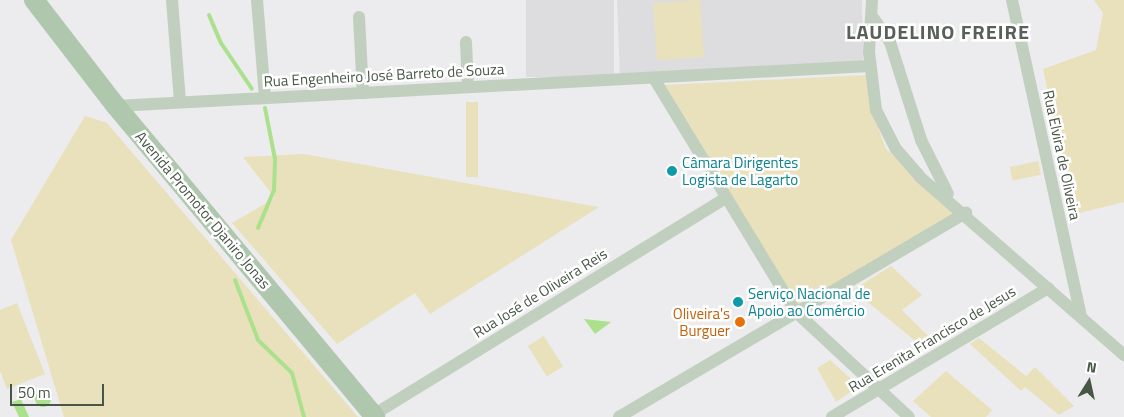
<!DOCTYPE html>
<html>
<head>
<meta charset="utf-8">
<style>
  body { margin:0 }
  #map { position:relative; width:1124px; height:417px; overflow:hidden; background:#ecebee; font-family:"Titillium Web",sans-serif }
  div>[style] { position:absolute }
  .education>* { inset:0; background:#dddcdf; transform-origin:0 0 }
  .green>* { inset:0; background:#e9e1bc; transform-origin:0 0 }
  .water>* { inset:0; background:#abe18d }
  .round { border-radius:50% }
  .stream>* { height:4px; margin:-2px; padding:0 2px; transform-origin:2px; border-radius:2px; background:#abe18d }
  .minor>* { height:12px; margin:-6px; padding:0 6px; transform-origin:6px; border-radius:6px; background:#c1cfbf }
  .primary>* { height:20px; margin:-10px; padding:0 10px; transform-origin:10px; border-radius:10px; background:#afc8ad }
  .dots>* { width:14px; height:14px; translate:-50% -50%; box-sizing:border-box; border:2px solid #fff; border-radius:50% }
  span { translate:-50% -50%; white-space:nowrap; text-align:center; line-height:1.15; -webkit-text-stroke:5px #fff; paint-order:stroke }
  .street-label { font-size:15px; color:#475646 }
  .culture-label { font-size:15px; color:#0d838f }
  .left { translate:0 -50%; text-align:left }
  .food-label { font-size:15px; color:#c56008 }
  .right { translate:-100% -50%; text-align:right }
  .district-label { font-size:20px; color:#595f59; font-weight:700; letter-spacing:1px }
  .north { position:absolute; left:1064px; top:357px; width:50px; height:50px; -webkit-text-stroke:4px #fff; paint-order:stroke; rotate:10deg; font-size:14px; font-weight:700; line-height:20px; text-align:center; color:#475646 }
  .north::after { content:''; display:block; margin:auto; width:18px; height:22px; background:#475646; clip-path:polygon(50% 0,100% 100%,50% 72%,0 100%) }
  .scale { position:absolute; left:10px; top:384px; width:94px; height:22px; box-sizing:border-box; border:2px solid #475646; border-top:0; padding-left:6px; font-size:15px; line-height:18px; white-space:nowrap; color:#475646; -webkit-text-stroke:4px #fff; paint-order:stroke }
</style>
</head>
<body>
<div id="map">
  <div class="education">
    <i style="left:526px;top:0;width:88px;height:77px"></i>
    <i style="clip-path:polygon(617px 0,862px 0,863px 63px,620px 76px)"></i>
  </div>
  <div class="green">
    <i style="left:700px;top:0;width:57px;height:47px;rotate:86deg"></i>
    <i style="clip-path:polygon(1094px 0,1124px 0,1124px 202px,1075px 214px,1043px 69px,1096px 50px,1103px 13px)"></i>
    <i style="clip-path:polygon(868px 75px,871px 109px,886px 149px,961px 210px,798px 307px,665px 85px)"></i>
    <i style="left:466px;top:102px;width:12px;height:75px"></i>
    <i style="clip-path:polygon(85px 116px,107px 123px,358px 417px,64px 417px,11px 240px)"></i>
    <i style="clip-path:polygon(304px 154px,404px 172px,599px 207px,430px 314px,415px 293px,337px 344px,232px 223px,275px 198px,243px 157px)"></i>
    <i style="left:1038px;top:161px;width:14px;height:29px;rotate:78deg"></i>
    <i style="clip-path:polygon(891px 266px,922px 295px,902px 310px,933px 341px,924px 348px,853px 290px)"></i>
    <i style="clip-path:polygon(17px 303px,45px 374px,7px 389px,0 371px,0 310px)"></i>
    <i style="left:544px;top:336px;width:36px;height:19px;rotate:58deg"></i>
    <i style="clip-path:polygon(979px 338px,1026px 376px,1035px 367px,1074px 406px,1059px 415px,1025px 387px,1021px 391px,970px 344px)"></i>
    <i style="clip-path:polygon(830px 360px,859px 386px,836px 402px,817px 368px)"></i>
    <i style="clip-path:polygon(946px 371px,992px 410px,986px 417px,931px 417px,913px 401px)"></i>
  </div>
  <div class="water">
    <i style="clip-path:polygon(584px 319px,611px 322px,595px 334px)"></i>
    <i class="round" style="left:35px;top:391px;width:16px;height:16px"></i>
    <i style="clip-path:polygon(21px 399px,29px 417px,19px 417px,12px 402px)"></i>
  </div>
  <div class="stream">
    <i style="left:209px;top:15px;width:30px;rotate:67deg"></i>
    <i style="left:221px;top:43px;width:55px;rotate:56deg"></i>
    <i style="left:258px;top:228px;width:41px;rotate:-67.2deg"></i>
    <i style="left:274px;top:190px;width:31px;rotate:-88deg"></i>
    <i style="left:275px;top:159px;width:52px;rotate:-101.1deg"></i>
    <i style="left:235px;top:280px;width:64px;rotate:69deg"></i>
    <i style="left:258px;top:340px;width:47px;rotate:44.1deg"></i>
    <i style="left:292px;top:373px;width:46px;rotate:74.7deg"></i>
  </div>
  <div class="minor">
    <i style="left:172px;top:0;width:102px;rotate:85.5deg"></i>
    <i style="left:257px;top:0;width:98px;rotate:85.3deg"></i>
    <i style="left:872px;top:0;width:52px;rotate:93.3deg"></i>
    <i style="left:869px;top:52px;width:58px;rotate:83.1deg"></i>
    <i style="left:876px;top:110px;width:44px;rotate:62.9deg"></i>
    <i style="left:896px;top:149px;width:37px;rotate:49deg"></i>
    <i style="left:920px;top:177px;width:271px;rotate:41.1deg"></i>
    <i style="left:1012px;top:0;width:324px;rotate:77.7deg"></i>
    <i style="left:359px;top:17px;width:76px;rotate:87deg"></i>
    <i style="left:874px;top:19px;width:28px;rotate:55deg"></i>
    <i style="left:890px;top:42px;width:103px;rotate:72.4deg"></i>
    <i style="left:921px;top:140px;width:60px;rotate:63.4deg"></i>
    <i style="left:466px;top:42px;width:45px;rotate:87.5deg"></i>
    <i style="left:655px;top:80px;width:271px;rotate:58.7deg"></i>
    <i style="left:796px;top:312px;width:154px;rotate:42.9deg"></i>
    <i style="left:116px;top:106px;width:755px;rotate:-3.04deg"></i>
    <i style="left:373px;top:415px;width:412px;rotate:-31.6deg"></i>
    <i style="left:619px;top:417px;width:403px;rotate:-30.5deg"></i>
    <i style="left:832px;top:417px;width:252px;rotate:-30.8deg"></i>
  </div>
  <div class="primary">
    <i style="left:34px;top:0;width:134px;rotate:52.3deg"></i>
    <i style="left:116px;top:106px;width:405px;rotate:50.2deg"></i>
  </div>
  <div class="dots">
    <i style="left:672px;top:171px;background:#0f9aa8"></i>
    <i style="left:738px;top:302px;background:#0f9aa8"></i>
    <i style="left:740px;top:322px;background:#e8710a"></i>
  </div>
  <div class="street-label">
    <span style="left:384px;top:75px;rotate:-3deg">Rua Engenheiro José Barreto de Souza</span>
    <span style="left:1062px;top:155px;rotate:78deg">Rua Elvira de Oliveira</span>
    <span style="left:203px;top:210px;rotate:50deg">Avenida Promotor Djaniro Jonas</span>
    <span style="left:540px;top:293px;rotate:-32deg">Rua José de Oliveira Reis</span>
    <span style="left:932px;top:339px;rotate:-31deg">Rua Erenita Francisco de Jesus</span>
  </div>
  <div class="culture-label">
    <span class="left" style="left:682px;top:171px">Câmara Dirigentes<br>Logista de Lagarto</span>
    <span class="left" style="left:748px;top:302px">Serviço Nacional de<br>Apoio ao Comércio</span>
  </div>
  <div class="food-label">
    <span class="right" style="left:730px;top:322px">Oliveira's<br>Burguer</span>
  </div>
  <div class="district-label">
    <span style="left:938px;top:31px">LAUDELINO FREIRE</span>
  </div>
  <div class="north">N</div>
  <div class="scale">50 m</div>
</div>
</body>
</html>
